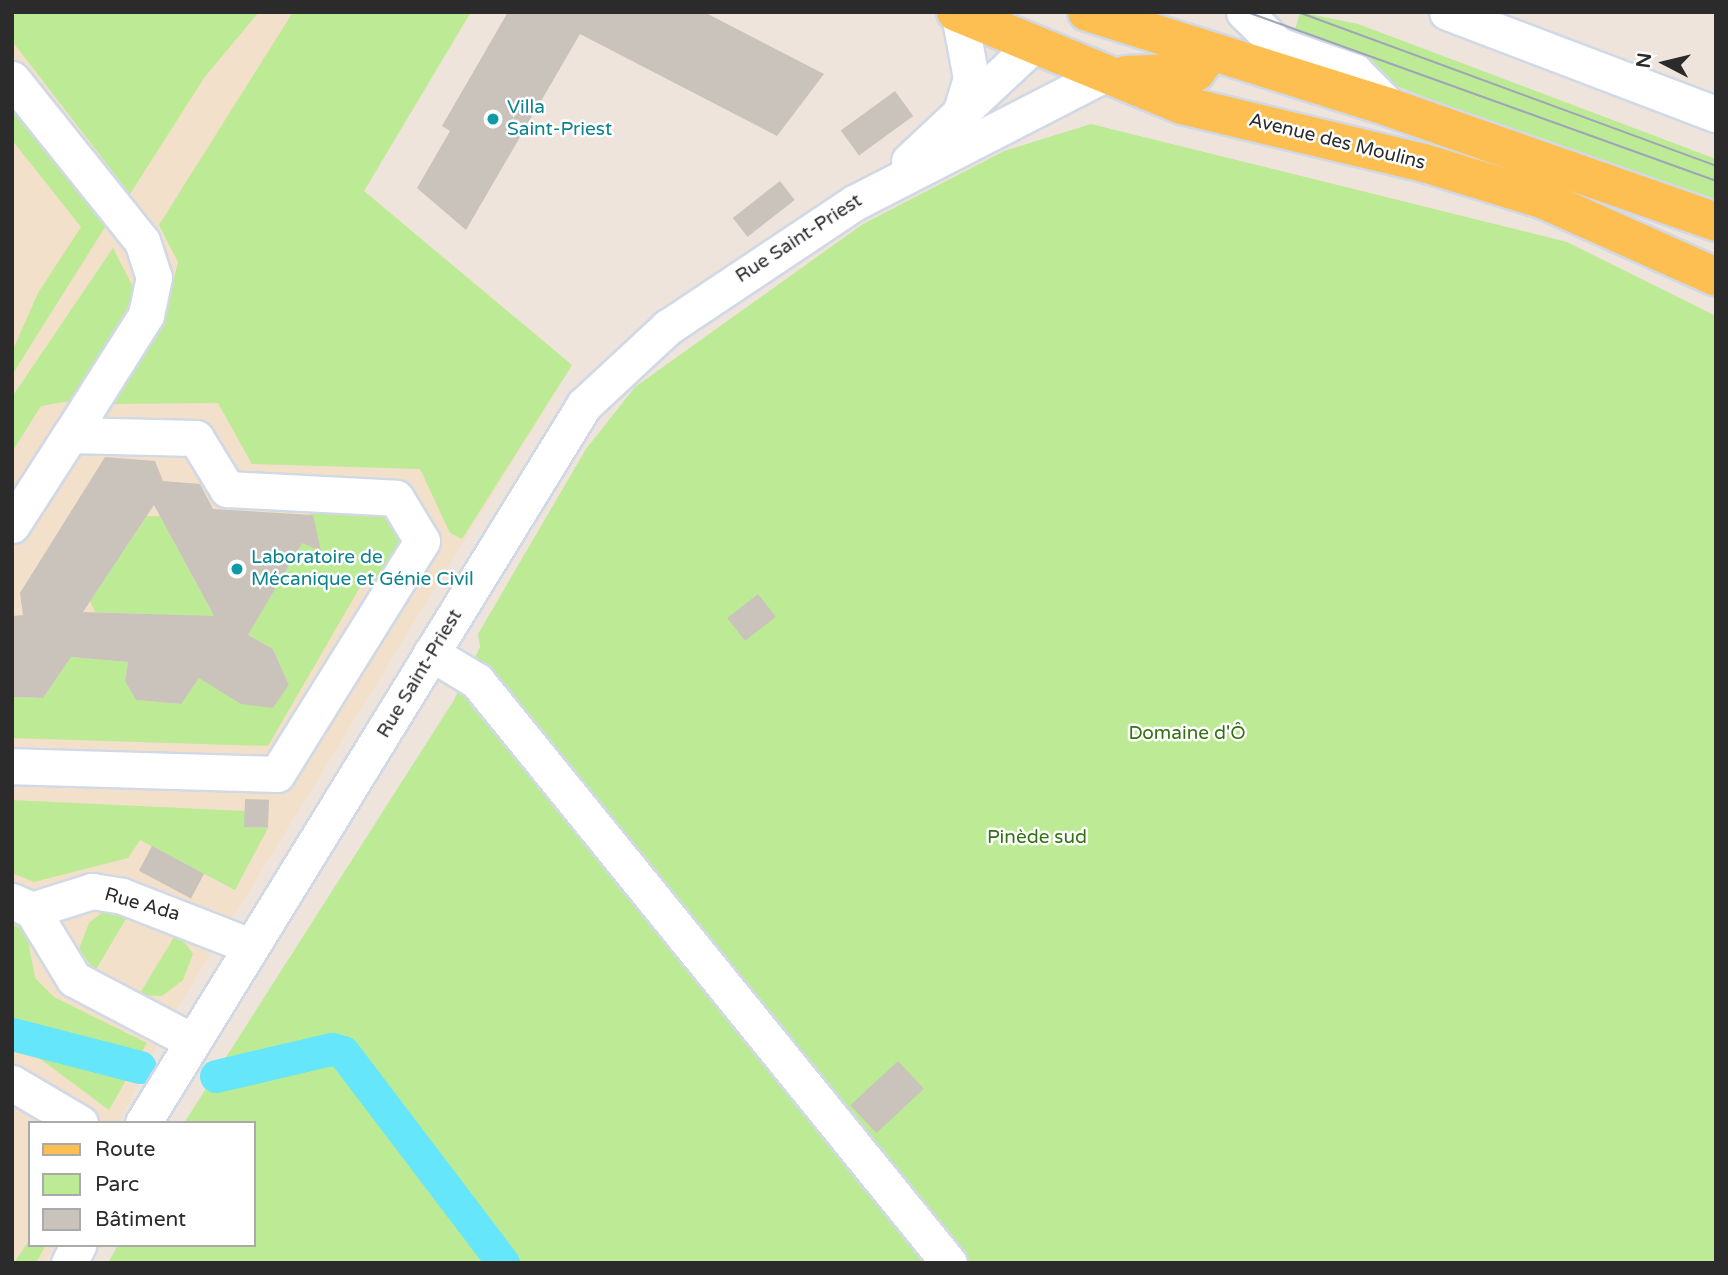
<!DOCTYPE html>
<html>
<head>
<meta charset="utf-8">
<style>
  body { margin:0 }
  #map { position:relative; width:1728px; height:1275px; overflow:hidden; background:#efe4dc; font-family:"Varela Round",sans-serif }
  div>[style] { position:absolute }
  .education>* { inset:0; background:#f2e0ca }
  .green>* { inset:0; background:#bdea94 }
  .canal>* { height:33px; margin:-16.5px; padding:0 16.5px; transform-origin:16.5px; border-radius:16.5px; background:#66e6fa }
  .building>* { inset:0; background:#c9c3bb; transform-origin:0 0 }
  .roads { filter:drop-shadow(2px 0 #d1d8e6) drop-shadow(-2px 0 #d1d8e6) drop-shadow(0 2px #d1d8e6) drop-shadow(0 -2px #d1d8e6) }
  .minor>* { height:35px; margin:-17.5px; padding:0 17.5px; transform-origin:17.5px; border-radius:17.5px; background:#fff }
  .major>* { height:38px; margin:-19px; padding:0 19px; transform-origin:19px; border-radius:19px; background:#febf52 }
  .tram>* { height:2px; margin:-1px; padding:0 1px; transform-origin:1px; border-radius:1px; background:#9ea5b8 }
  .dots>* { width:19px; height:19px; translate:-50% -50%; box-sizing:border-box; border:4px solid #fff; border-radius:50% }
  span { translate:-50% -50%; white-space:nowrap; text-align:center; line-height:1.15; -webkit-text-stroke:5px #fff; paint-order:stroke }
  .culture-label { font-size:19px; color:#0d838f }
  .left { translate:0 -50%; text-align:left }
  .street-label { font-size:19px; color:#2b2b2b }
  .park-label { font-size:19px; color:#337113 }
  .frame { position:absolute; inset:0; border:14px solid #2b2b2b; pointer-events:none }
  .legend { position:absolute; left:28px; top:1121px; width:228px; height:126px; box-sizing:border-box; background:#fff; border:2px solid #aaa; margin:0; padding:9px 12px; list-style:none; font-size:21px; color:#2b2b2b }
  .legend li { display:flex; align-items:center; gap:14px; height:35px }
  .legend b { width:35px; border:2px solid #aaa }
  .north { position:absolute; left:1630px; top:28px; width:70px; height:70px; -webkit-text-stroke:5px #fff; paint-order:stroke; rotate:277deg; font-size:19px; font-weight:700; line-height:28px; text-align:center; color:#2b2b2b }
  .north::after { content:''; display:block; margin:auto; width:24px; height:32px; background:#2b2b2b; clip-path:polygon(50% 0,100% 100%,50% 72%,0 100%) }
</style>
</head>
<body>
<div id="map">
  <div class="education">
    <i style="clip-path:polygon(12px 12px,471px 12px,364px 191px,572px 365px,166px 1027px,119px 1123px,30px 1123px,30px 1245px,54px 1245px,45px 1263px,12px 1263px)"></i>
  </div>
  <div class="green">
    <i style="clip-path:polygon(12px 12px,259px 12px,204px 78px,130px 194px,12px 41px)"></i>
    <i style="clip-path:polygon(293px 12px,471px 12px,364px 191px,572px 365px,462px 539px,450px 533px,420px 469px,252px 464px,218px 403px,113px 404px,167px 308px,178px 262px,159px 225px)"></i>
    <i style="clip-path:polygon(1300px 12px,1358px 24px,1716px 159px,1716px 210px,1291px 45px)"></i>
    <i style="clip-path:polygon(12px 105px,107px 224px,12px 375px,12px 352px,38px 293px,81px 227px,12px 140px)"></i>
    <i style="clip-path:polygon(1091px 124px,1567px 242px,1716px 316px,1716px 1263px,108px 1263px,118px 1245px,254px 1245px,254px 1123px,184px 1123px,454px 700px,480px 647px,478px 634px,586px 449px,635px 387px,863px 224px,1004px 151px)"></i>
    <i style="clip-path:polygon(113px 248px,136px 293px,76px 400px,41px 406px,12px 452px,12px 397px)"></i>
    <i style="clip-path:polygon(314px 508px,387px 509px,403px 547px,378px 580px,363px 582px,268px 746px,12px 738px,12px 697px,43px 698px,71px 657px,128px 662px,125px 681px,136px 700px,180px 704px,193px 687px,196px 664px,273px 708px,289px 685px,273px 649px,248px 635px)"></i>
    <i style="clip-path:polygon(147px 516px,160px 516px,223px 633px,199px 616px,95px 612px,90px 601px)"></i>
    <i style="clip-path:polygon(12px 800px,245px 811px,245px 827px,268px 828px,235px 890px,140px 840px,128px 858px,34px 882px,12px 873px)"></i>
    <i style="clip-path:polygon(109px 907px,133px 907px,95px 971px,79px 949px,89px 923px)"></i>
    <i style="clip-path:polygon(12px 924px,26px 930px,35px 978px,54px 997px,147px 1043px,109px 1110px,12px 1038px)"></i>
    <i style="clip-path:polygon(177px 932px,193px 954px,183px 980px,162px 996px,139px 995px)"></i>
    <i style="clip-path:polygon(30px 1239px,30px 1245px,46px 1245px,36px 1263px,14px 1263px)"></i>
  </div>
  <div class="canal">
    <i style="left:12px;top:1034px;width:132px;rotate:14.5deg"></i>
    <i style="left:216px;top:1076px;width:118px;rotate:-13.2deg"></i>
    <i style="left:331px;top:1049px;width:12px;rotate:14deg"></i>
    <i style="left:343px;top:1052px;width:265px;rotate:52.8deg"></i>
  </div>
  <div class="building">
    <i style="clip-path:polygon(508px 12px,704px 12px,824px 74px,777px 136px,580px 34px,466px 230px,417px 188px,450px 131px,442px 126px)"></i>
    <i style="left:895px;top:91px;width:31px;height:67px;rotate:54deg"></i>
    <i style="left:780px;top:181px;width:24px;height:60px;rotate:52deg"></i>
    <i style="clip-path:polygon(evenodd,105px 457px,155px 461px,163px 481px,200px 484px,213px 509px,313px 515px,321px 551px,302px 543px,248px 635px,273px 649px,289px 685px,273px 708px,241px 704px,199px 678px,181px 704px,136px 700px,125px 681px,128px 662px,71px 657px,43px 698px,12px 697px,12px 616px,23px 615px,20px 593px,105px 457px,154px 505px,214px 616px,83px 612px,154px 505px)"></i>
    <i style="left:758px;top:594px;width:29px;height:39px;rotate:52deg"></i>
    <i style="left:245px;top:799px;width:24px;height:28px;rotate:2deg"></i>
    <i style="left:152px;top:846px;width:59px;height:28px;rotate:28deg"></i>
    <i style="left:898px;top:1061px;width:38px;height:65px;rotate:47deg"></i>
  </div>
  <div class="roads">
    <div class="minor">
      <i style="left:1244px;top:12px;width:47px;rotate:44.1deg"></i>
      <i style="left:1278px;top:45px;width:82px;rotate:19.3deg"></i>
      <i style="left:1355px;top:72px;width:51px;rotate:45deg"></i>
      <i style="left:1447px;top:12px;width:288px;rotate:20.8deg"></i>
      <i style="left:959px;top:14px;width:65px;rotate:79.4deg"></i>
      <i style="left:971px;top:78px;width:31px;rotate:107deg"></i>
      <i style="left:12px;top:79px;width:208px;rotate:51.3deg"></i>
      <i style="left:142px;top:241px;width:38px;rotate:72deg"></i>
      <i style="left:154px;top:277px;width:39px;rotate:102deg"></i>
      <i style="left:146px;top:315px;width:142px;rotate:122.3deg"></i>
      <i style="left:909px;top:161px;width:167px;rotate:-43.1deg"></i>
      <i style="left:12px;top:525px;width:107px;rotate:-57.2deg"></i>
      <i style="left:70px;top:435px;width:126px;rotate:1.4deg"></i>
      <i style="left:196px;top:438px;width:60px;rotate:58.7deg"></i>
      <i style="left:227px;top:489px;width:169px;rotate:3deg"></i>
      <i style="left:396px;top:498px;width:50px;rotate:58.8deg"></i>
      <i style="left:422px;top:541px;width:274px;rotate:121.9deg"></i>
      <i style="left:277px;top:774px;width:265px;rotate:-178.3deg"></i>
      <i style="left:431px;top:653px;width:54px;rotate:31.3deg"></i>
      <i style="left:477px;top:681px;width:749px;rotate:50.96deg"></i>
      <i style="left:12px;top:901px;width:22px;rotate:24deg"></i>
      <i style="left:32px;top:910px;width:81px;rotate:58.7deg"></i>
      <i style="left:74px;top:979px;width:131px;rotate:27.7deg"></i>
      <i style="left:32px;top:910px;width:63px;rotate:-17.6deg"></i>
      <i style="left:92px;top:891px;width:30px;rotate:9deg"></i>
      <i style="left:122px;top:896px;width:137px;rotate:21.3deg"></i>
      <i style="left:12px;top:1083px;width:79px;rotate:30.5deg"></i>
      <i style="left:143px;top:1123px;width:843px;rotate:-58.44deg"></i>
      <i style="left:584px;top:405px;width:115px;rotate:-42.9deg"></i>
      <i style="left:668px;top:327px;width:224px;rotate:-33.7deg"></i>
      <i style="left:854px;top:203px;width:280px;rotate:-27.2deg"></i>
      <i style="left:69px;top:1263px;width:20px;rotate:-63deg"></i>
    </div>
    <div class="major">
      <i style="left:956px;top:12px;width:244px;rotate:22.4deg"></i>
      <i style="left:1182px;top:105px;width:249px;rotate:13.5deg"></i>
      <i style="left:1424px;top:163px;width:126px;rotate:17.1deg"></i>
      <i style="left:1544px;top:200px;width:188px;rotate:24.1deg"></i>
      <i style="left:1087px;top:12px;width:319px;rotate:17.5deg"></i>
      <i style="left:1391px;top:108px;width:344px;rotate:19.3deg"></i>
      <i style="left:1126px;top:75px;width:70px;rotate:-2.5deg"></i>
      <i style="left:1196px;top:72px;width:24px;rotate:-55deg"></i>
    </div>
  </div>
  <div class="tram">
    <i style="left:1247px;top:12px;width:499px;rotate:19.8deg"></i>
    <i style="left:1298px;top:12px;width:445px;rotate:20.2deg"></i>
  </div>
  <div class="dots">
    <i style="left:493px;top:119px;background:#0f9aa8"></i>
    <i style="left:237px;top:569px;background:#0f9aa8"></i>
  </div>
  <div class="culture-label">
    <span class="left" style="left:507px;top:119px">Villa<br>Saint-Priest</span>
    <span class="left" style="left:251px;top:569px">Laboratoire de<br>Mécanique et Génie Civil</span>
  </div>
  <div class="street-label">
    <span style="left:1337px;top:142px;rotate:14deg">Avenue des Moulins</span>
    <span style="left:799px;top:239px;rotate:-33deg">Rue Saint-Priest</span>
    <span style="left:420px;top:674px;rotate:-59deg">Rue Saint-Priest</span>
    <span style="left:142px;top:905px;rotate:16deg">Rue Ada</span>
  </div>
  <div class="park-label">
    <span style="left:1187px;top:734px">Domaine d'Ô</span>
    <span style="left:1037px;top:838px">Pinède sud</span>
  </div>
  <div class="frame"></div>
  <ul class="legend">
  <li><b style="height:9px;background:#febf52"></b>Route</li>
  <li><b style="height:19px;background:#bdea94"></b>Parc</li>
  <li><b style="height:19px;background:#c9c3bb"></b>Bâtiment</li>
  </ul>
  <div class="north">N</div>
</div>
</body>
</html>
